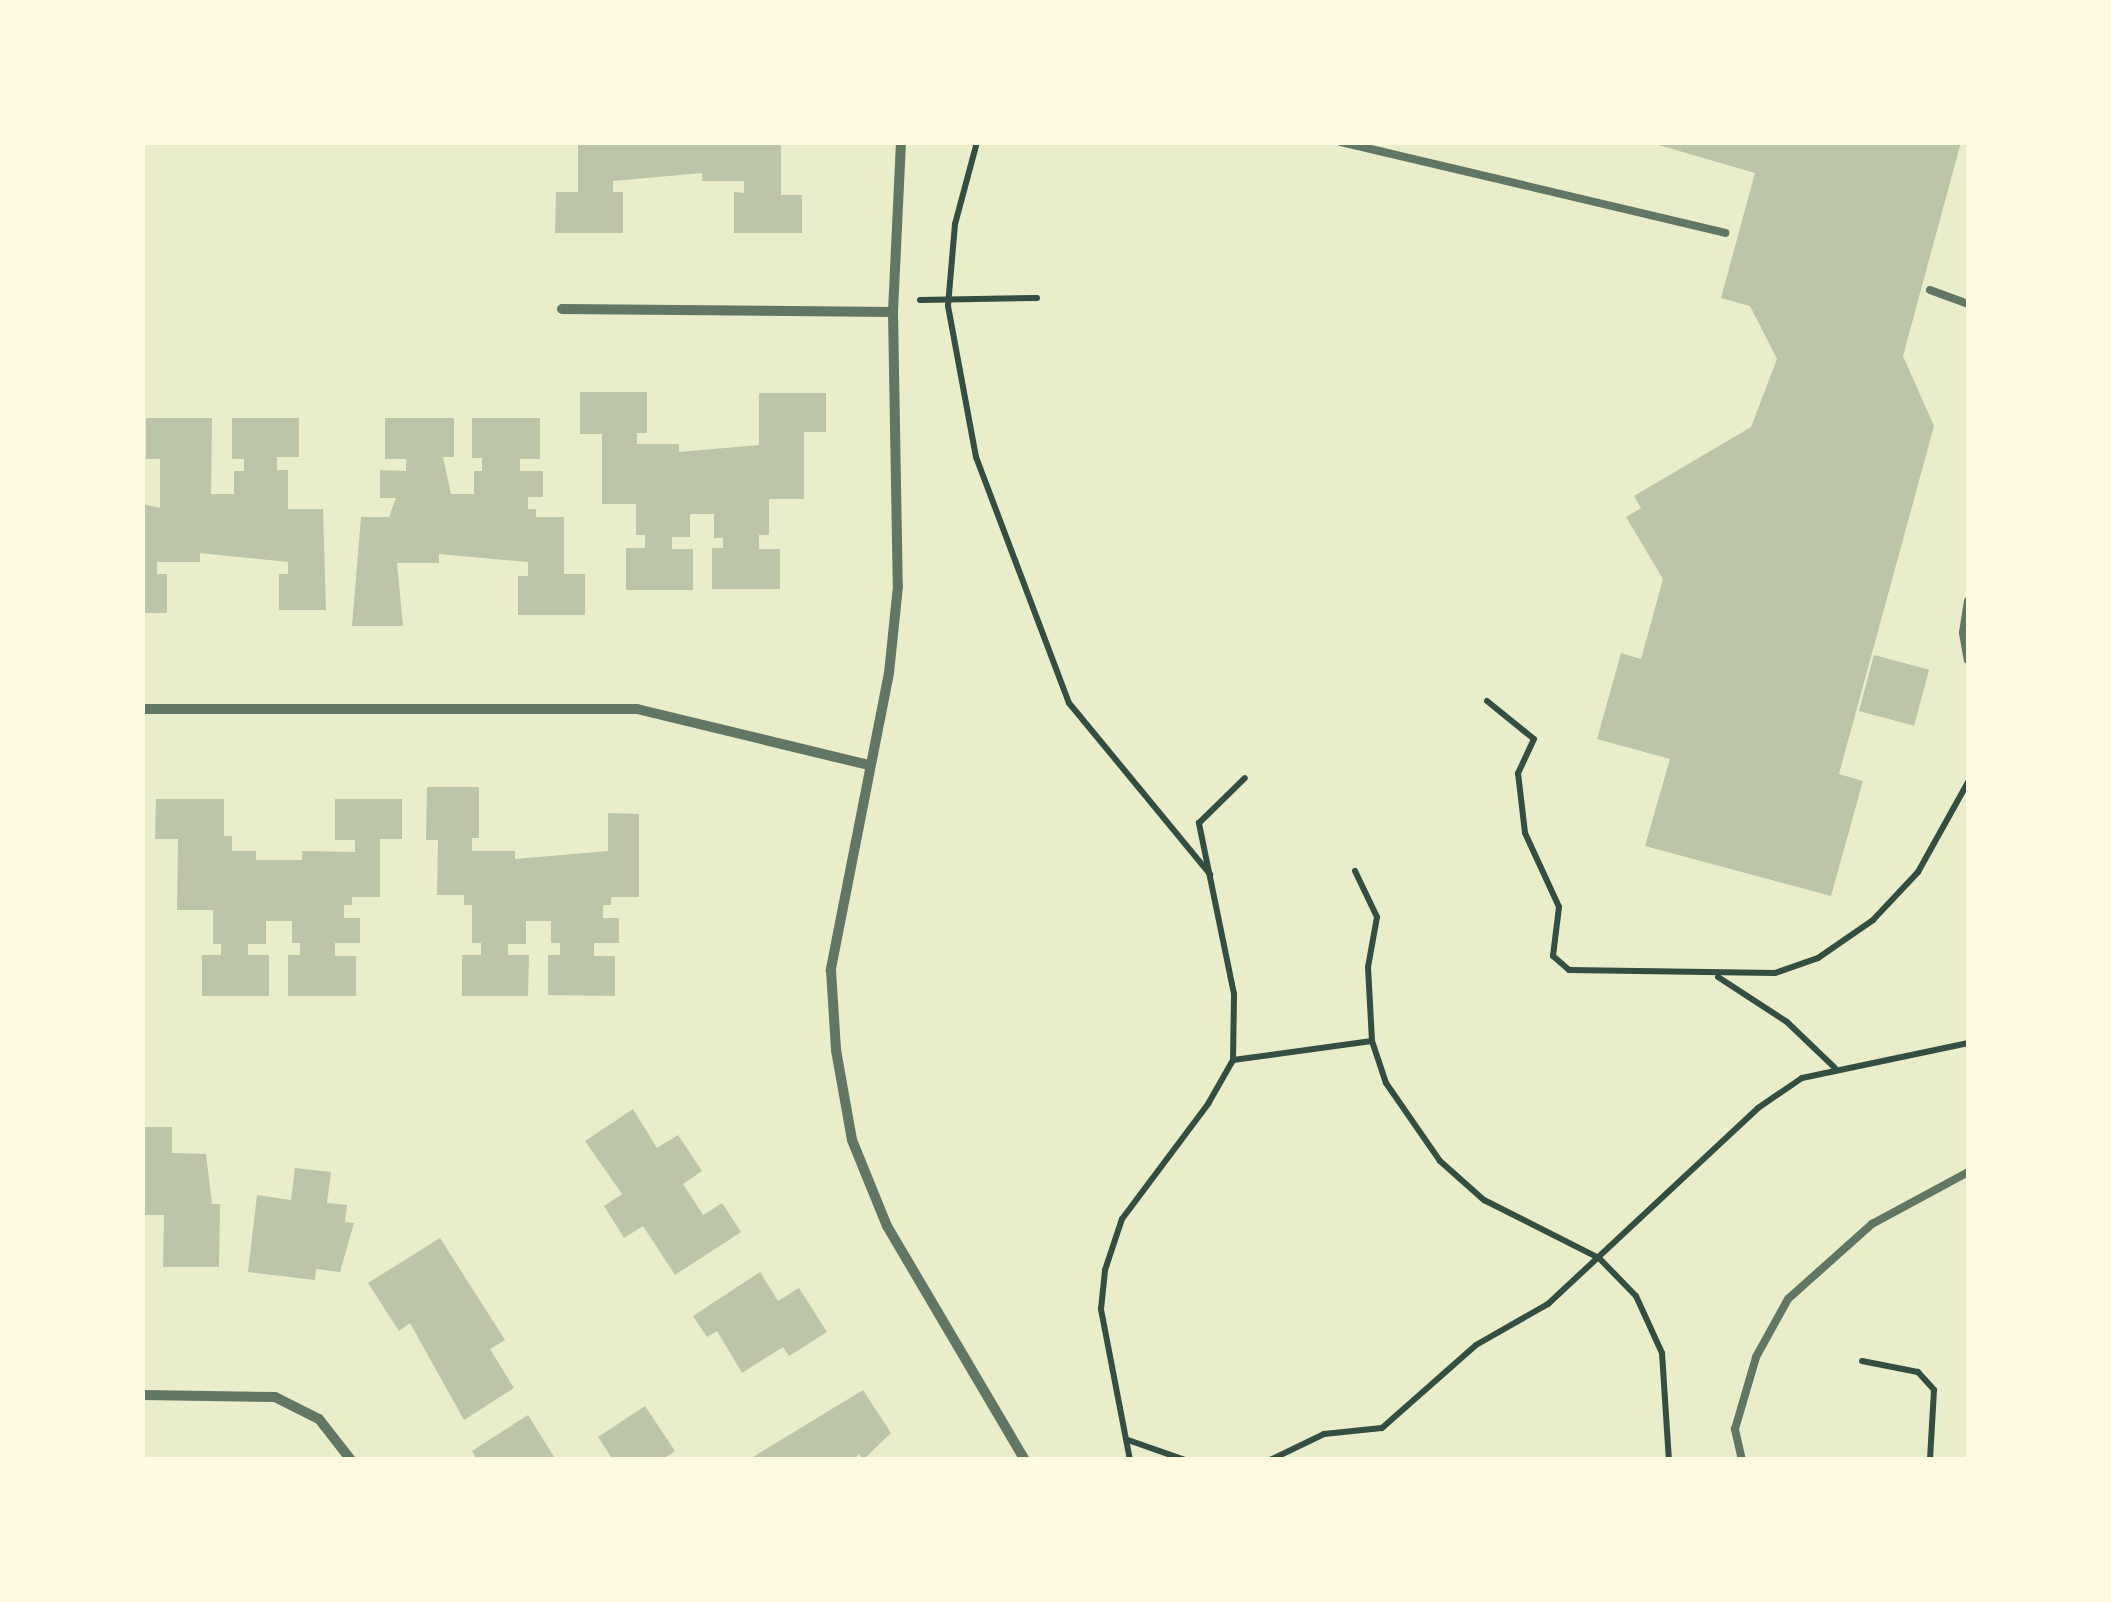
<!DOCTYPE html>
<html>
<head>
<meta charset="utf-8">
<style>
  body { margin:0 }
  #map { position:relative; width:2111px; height:1602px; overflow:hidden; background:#e9edc9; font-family:Jost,sans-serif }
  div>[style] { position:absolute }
  .building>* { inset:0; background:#bcc5a7; transform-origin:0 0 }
  .path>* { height:6px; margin:-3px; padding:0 3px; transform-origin:3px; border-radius:3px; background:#344e41 }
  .service>* { height:8px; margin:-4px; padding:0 4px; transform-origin:4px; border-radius:4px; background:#617663 }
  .minor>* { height:10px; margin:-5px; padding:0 5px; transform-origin:5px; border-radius:5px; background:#617663 }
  span { translate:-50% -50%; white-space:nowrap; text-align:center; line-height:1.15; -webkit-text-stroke:10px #fefae0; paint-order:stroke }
  .frame { position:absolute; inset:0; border:145px solid #fefae0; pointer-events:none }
</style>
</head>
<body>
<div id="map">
  <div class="building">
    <i style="clip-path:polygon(578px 142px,781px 142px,781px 195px,802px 195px,802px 233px,734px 233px,734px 192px,744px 193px,744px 181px,702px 181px,702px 173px,613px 181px,613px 192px,623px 192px,623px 233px,555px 233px,556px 192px,578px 192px)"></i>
    <i style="clip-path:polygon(1648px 142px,1961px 142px,1903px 356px,1934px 426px,1839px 774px,1863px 781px,1831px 896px,1645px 846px,1670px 759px,1597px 739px,1621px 653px,1641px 659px,1663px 579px,1626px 517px,1641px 508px,1634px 496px,1751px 427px,1777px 359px,1750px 306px,1721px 298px,1755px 173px)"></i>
    <i style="clip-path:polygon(580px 392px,647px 392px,647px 433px,637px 433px,637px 444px,679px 444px,679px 452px,759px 445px,759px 393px,826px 393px,826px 432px,804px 432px,804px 499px,769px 499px,769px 535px,759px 535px,759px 549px,780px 549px,780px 589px,712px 589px,712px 548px,723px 548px,723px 538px,714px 538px,714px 514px,690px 514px,690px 537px,672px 537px,672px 549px,693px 549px,693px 590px,626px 590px,626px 548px,645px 548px,645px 535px,636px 535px,636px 504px,602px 504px,602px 434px,580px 434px)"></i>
    <i style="clip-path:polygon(146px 418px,212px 418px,211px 494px,234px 494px,234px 471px,244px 471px,244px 459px,232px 459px,232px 418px,299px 418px,299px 457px,277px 457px,277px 470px,288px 470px,288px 509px,323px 509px,326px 610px,279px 610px,279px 574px,288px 574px,288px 562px,200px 553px,200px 562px,157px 562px,157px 574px,167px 574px,167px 613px,142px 613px,142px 504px,160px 508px,160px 459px,146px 459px)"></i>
    <i style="clip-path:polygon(385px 418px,454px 418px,454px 457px,443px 457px,451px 494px,474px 494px,474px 471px,482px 471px,482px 458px,472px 458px,472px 418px,540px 418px,540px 459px,520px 459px,520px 471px,543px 471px,543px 497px,528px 497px,528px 509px,536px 509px,536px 517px,564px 517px,564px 574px,585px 574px,585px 615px,518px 615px,518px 576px,528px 576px,528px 562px,439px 554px,439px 563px,397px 563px,403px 626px,352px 626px,361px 517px,389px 517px,396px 498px,380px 498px,380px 470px,406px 471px,406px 459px,385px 459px)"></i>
    <i style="left:1874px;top:655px;width:57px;height:58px;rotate:15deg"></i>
    <i style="clip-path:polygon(427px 787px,479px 787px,479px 838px,472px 838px,472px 851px,515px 851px,515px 859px,608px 851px,608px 813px,639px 814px,639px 897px,611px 897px,611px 905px,603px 905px,603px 918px,619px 918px,619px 943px,594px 943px,594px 956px,615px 956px,615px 996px,548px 995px,548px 955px,560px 955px,560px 943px,551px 943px,551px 921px,526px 921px,526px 944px,508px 944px,508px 955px,529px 955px,528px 996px,462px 996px,462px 955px,481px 955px,481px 943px,472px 943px,472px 905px,464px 905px,464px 895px,437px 895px,438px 840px,426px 840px)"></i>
    <i style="clip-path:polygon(156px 799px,224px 799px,224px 836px,232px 836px,232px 851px,256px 851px,256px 860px,302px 860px,302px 851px,355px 852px,355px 840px,335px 840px,335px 799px,402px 799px,402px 839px,380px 839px,380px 897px,352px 897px,352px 905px,344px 905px,344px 918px,360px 918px,360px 943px,335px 943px,335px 956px,356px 956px,356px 996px,288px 996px,288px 955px,300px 955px,300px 943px,292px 943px,292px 921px,266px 921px,266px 944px,248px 944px,248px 955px,269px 955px,269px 996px,202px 996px,202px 955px,221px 955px,221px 944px,213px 944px,213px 910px,177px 910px,178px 839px,155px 839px)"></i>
    <i style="clip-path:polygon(633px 1109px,657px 1148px,678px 1135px,702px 1171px,683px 1184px,703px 1215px,722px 1203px,741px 1232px,675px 1275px,643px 1226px,624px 1238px,604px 1206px,622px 1194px,585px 1141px)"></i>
    <i style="clip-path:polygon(142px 1127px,172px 1127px,172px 1153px,206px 1154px,212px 1204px,220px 1204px,219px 1267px,163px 1267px,164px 1215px,142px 1215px)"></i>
    <i style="clip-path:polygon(295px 1168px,331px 1172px,327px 1203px,347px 1205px,345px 1222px,354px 1223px,340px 1272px,316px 1269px,315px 1280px,248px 1272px,257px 1195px,291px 1200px)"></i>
    <i style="clip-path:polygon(440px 1238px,505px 1340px,490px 1349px,514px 1388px,464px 1420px,410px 1323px,399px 1331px,368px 1283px)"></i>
    <i style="clip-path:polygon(760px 1272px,778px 1301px,799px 1288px,827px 1332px,789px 1356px,783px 1347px,742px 1373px,717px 1331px,707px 1337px,693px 1316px)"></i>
    <i style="clip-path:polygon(863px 1390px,891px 1433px,863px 1460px,859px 1454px,853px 1460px,748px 1460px)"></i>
    <i style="clip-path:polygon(645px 1406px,675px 1451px,662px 1460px,613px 1460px,598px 1437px)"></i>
    <i style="clip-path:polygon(528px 1415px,556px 1460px,477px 1460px,472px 1451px)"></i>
  </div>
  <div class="path">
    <i style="left:977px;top:142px;width:85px;rotate:105deg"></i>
    <i style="left:955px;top:224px;width:82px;rotate:94.9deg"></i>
    <i style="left:948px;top:306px;width:154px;rotate:79.5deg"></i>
    <i style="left:976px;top:457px;width:263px;rotate:69.3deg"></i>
    <i style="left:1069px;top:703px;width:222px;rotate:50.5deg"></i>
    <i style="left:920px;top:300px;width:117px;rotate:-1deg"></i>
    <i style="left:1487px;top:701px;width:60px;rotate:39deg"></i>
    <i style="left:1534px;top:739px;width:38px;rotate:115deg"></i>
    <i style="left:1518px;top:773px;width:60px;rotate:83.3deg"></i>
    <i style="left:1525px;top:833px;width:81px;rotate:65.3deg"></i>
    <i style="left:1559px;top:907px;width:49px;rotate:97deg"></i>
    <i style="left:1553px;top:956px;width:21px;rotate:41deg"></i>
    <i style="left:1569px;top:970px;width:206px;rotate:0.8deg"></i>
    <i style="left:1775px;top:973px;width:46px;rotate:-19.2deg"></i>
    <i style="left:1818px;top:958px;width:67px;rotate:-34.6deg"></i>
    <i style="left:1873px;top:920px;width:66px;rotate:-46.8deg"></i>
    <i style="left:1918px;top:872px;width:103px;rotate:-60.9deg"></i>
    <i style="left:1355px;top:871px;width:51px;rotate:64.4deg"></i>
    <i style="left:1377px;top:917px;width:51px;rotate:100.2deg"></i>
    <i style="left:1368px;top:967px;width:74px;rotate:86.9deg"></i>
    <i style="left:1372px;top:1041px;width:44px;rotate:71.6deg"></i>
    <i style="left:1386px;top:1083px;width:95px;rotate:55.3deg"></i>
    <i style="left:1440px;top:1161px;width:59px;rotate:41.6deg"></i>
    <i style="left:1484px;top:1200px;width:129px;rotate:26.8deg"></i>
    <i style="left:1599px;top:1258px;width:53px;rotate:45.8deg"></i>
    <i style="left:1636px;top:1296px;width:63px;rotate:65.5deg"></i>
    <i style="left:1662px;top:1353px;width:107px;rotate:86.3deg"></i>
    <i style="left:1718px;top:977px;width:82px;rotate:33.1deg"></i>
    <i style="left:1787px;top:1022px;width:66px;rotate:43.8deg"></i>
    <i style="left:1233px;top:1060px;width:140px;rotate:-7.8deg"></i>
    <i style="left:1862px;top:1361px;width:57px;rotate:11.1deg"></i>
    <i style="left:1918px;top:1372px;width:24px;rotate:48deg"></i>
    <i style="left:1934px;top:1390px;width:70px;rotate:93.3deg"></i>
    <i style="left:1128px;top:1440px;width:60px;rotate:19.3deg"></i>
    <i style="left:1130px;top:1460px;width:154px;rotate:-100.9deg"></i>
    <i style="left:1101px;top:1309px;width:39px;rotate:-84deg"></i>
    <i style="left:1105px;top:1270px;width:54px;rotate:-71.6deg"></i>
    <i style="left:1122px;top:1219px;width:144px;rotate:-53.2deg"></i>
    <i style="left:1208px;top:1104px;width:51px;rotate:-60.4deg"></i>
    <i style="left:1233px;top:1060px;width:66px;rotate:-89.1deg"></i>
    <i style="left:1234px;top:994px;width:175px;rotate:-101.6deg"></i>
    <i style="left:1199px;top:823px;width:64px;rotate:-44.4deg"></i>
    <i style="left:1270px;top:1460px;width:60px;rotate:-25.7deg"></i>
    <i style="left:1324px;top:1434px;width:58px;rotate:-5.9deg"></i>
    <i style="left:1382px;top:1428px;width:125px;rotate:-41.4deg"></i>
    <i style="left:1476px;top:1345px;width:83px;rotate:-29.7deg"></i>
    <i style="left:1548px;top:1304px;width:287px;rotate:-43deg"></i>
    <i style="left:1758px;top:1108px;width:53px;rotate:-34.3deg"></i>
    <i style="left:1802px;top:1078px;width:170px;rotate:-11.9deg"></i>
  </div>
  <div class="service">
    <i style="left:1341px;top:142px;width:395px;rotate:13.3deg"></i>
    <i style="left:1930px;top:290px;width:40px;rotate:20.2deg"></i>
    <i style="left:1968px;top:601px;width:32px;rotate:99deg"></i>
    <i style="left:1963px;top:633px;width:27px;rotate:80deg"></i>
    <i style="left:1742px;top:1460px;width:32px;rotate:-103deg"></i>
    <i style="left:1735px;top:1429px;width:75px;rotate:-73.7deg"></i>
    <i style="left:1756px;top:1357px;width:66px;rotate:-61.1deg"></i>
    <i style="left:1788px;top:1299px;width:113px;rotate:-41.8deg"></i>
    <i style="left:1872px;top:1224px;width:109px;rotate:-28.4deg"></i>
  </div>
  <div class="minor">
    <i style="left:901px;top:142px;width:170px;rotate:92.7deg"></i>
    <i style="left:893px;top:312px;width:274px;rotate:89deg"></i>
    <i style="left:898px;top:586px;width:87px;rotate:95.9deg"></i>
    <i style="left:889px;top:673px;width:303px;rotate:101.1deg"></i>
    <i style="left:831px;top:970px;width:80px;rotate:86.4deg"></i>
    <i style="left:836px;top:1050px;width:91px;rotate:79.9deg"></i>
    <i style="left:852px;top:1140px;width:93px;rotate:67.9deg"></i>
    <i style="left:887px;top:1226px;width:272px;rotate:59.5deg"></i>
    <i style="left:562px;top:309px;width:331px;rotate:0.5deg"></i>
    <i style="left:142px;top:709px;width:495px"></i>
    <i style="left:637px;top:709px;width:239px;rotate:13.6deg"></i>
    <i style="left:142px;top:1395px;width:133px;rotate:0.9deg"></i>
    <i style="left:275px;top:1397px;width:49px;rotate:26.6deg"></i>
    <i style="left:319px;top:1419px;width:52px;rotate:52deg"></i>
  </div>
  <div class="frame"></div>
</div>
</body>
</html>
